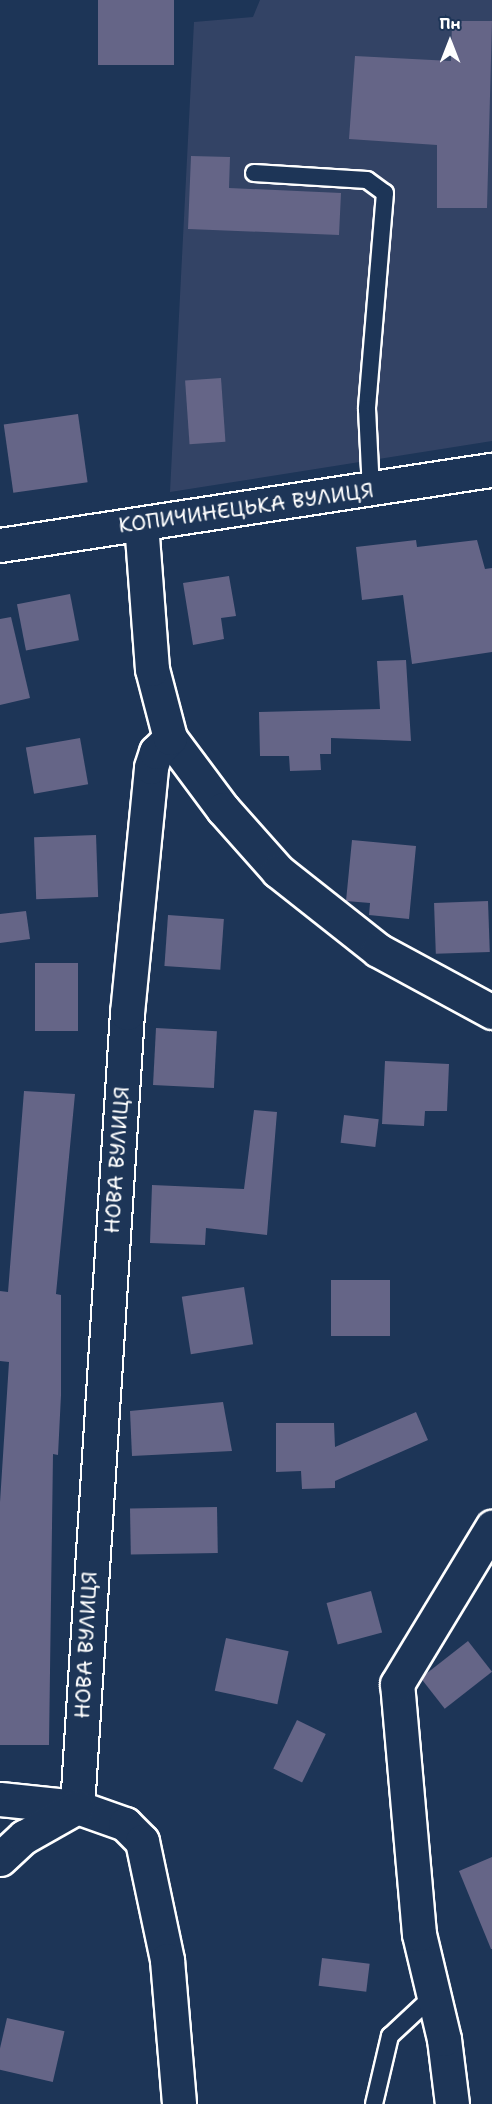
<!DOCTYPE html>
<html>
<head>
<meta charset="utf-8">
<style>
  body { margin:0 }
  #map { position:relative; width:492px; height:2104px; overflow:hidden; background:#1d3557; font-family:"Shantell Sans",sans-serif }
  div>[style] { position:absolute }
  .built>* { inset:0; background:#334365 }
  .building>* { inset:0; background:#656587; transform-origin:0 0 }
  .roads { filter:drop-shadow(2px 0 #fff) drop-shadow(-2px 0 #fff) drop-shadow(0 2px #fff) drop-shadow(0 -2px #fff) }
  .lane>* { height:16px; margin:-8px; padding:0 8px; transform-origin:8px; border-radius:8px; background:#1d3557 }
  .street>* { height:33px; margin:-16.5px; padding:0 16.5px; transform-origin:16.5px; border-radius:16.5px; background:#1d3557 }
  .secondary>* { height:33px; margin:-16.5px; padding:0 16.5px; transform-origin:16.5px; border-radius:16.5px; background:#1d3557 }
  span { translate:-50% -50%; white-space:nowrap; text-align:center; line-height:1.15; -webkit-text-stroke:6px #1d3557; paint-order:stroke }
  .street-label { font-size:21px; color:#fff }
  .north { position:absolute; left:420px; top:12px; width:60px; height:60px; -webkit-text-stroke:4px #1d3557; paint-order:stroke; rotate:0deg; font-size:16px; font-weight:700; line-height:24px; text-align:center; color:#fff }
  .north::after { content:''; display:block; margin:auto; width:21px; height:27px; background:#fff; clip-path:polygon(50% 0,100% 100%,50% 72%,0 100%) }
</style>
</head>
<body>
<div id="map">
  <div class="built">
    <i style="clip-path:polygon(260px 0,492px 0,492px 441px,170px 492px,194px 22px,253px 17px)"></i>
  </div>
  <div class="building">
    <i style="left:98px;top:0;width:76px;height:65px"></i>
    <i style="clip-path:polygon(452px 21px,492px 21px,487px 208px,437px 208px,437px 145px,349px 139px,355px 56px,451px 61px)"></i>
    <i style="clip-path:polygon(191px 156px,230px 157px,229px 188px,341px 193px,339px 235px,188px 229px)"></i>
    <i style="left:221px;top:378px;width:64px;height:36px;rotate:86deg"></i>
    <i style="left:78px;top:414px;width:69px;height:75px;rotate:82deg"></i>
    <i style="clip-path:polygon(416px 540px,417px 547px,477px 540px,485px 569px,492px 568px,492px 652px,412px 664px,403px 595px,362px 600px,356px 547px)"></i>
    <i style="clip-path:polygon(229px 576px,236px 616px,221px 618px,224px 639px,193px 645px,183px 583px)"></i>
    <i style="left:70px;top:594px;width:47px;height:54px;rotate:79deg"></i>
    <i style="clip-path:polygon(11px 617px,30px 698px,0 705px,0 619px)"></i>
    <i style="clip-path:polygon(406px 660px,411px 741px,331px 738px,331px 754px,320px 754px,321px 770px,290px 771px,289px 756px,260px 756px,259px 712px,380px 709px,377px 661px)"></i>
    <i style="left:80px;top:738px;width:47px;height:55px;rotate:80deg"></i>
    <i style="left:96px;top:835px;width:62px;height:62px;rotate:88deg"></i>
    <i style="clip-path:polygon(352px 840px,416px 846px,409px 919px,369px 915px,370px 903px,346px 901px)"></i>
    <i style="left:488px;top:901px;width:51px;height:54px;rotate:88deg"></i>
    <i style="clip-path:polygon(26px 911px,30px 939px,0 943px,0 914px)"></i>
    <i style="left:168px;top:915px;width:56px;height:51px;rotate:4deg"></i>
    <i style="left:35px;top:963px;width:43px;height:68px"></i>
    <i style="left:156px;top:1028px;width:61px;height:57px;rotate:3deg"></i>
    <i style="clip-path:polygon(385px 1061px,449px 1064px,447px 1111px,425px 1111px,424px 1126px,382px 1124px)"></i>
    <i style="clip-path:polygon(24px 1091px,75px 1094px,56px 1294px,61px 1295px,61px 1395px,58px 1455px,53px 1454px,49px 1745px,0 1745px,0 1502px,9px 1362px,0 1361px,0 1291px,8px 1292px)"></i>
    <i style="clip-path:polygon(254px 1110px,277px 1112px,267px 1235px,206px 1228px,205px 1245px,150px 1243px,152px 1185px,244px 1189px)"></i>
    <i style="left:344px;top:1115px;width:35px;height:28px;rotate:7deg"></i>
    <i style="left:331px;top:1280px;width:59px;height:56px"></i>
    <i style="left:244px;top:1287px;width:58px;height:63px;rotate:81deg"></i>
    <i style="clip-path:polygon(223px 1402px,232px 1451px,132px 1456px,130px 1411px)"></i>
    <i style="clip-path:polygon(416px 1412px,428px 1440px,335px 1481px,335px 1488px,302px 1489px,301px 1471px,276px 1472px,276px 1423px,334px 1423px,335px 1447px)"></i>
    <i style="left:217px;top:1507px;width:46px;height:87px;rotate:89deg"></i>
    <i style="left:371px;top:1591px;width:43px;height:46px;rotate:75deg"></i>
    <i style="left:226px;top:1638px;width:64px;height:54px;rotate:12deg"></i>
    <i style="left:468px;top:1641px;width:39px;height:60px;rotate:52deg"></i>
    <i style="left:297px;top:1720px;width:32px;height:54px;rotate:26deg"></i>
    <i style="clip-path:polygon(492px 1857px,492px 1949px,491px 1949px,459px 1871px)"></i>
    <i style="left:322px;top:1958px;width:48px;height:28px;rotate:7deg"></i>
    <i style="left:7px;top:2018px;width:59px;height:52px;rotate:13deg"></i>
  </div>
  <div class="roads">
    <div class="lane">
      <i style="left:254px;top:173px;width:113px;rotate:3.5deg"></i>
      <i style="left:367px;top:180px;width:22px;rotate:36deg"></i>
      <i style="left:385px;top:193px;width:217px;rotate:94.8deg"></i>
      <i style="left:367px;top:409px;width:81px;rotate:87.2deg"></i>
      <i style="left:374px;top:2104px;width:70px;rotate:-76.8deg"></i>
      <i style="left:390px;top:2036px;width:60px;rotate:-43deg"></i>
    </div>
    <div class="street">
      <i style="left:170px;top:738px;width:89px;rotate:53.3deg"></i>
      <i style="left:223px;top:809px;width:83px;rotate:48.4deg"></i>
      <i style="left:278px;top:871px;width:127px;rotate:38.3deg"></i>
      <i style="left:378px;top:950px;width:130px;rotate:28.5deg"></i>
      <i style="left:0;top:1799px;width:77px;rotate:5.9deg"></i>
      <i style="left:77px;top:1807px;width:51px;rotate:19.5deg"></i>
      <i style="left:125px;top:1824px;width:24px;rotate:45deg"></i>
      <i style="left:142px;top:1841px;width:122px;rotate:78.1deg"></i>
      <i style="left:167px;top:1960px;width:144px;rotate:85.2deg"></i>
      <i style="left:77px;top:1807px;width:796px;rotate:-86.4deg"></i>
      <i style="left:127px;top:1013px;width:247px;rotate:-84.4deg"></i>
      <i style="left:151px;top:767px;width:16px;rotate:-72deg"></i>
      <i style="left:156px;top:752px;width:20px;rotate:-45deg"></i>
      <i style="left:170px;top:738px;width:71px;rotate:-104.6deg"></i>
      <i style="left:152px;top:669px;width:145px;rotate:-94.3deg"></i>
      <i style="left:0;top:1859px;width:33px;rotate:-43deg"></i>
      <i style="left:24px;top:1837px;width:61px;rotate:-29.5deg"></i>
      <i style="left:452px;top:2104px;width:65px;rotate:-97deg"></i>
      <i style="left:444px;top:2039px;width:108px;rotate:-103.4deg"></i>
      <i style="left:419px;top:1934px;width:251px;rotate:-95deg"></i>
      <i style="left:397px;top:1684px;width:184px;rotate:-58.8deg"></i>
    </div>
    <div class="secondary">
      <i style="left:0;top:545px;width:498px;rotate:-8.7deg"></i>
    </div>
  </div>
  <div class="street-label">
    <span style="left:246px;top:508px;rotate:-8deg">КОПИЧИНЕЦЬКА ВУЛИЦЯ</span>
    <span style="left:117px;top:1160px;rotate:-86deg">НОВА ВУЛИЦЯ</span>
    <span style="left:86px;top:1645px;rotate:-87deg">НОВА ВУЛИЦЯ</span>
  </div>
  <div class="north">Пн</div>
</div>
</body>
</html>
